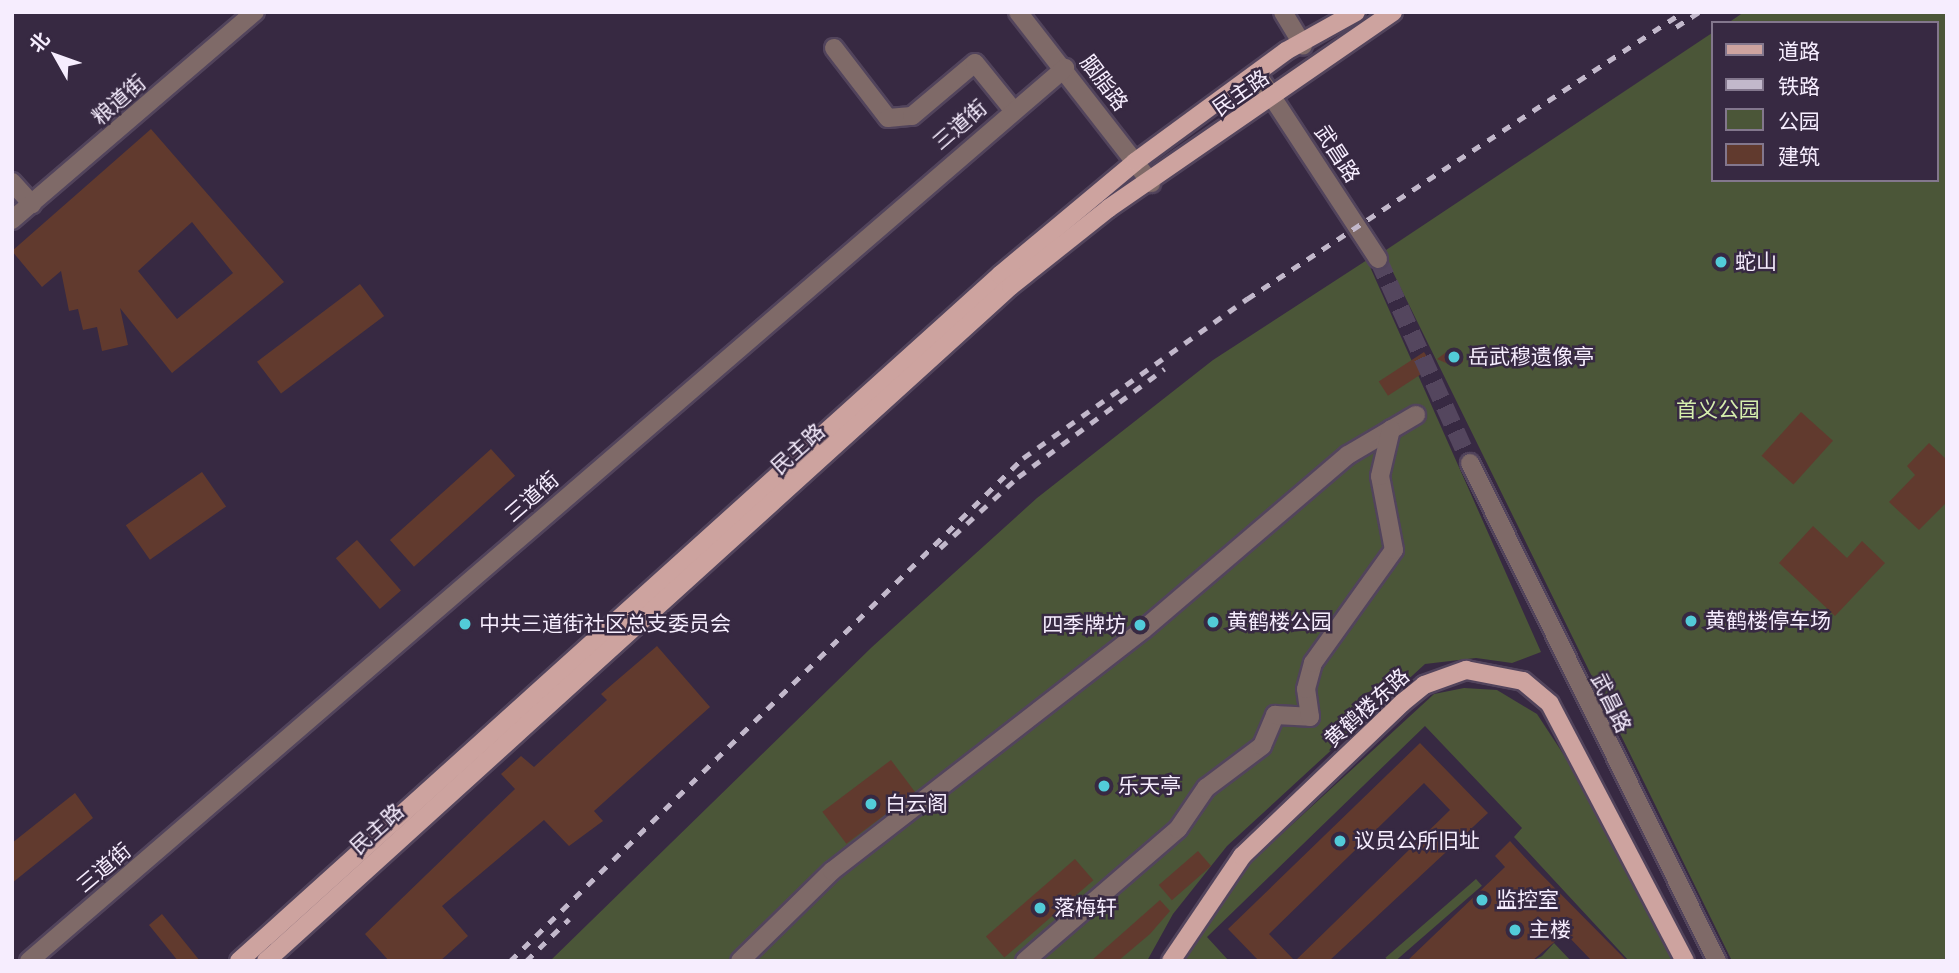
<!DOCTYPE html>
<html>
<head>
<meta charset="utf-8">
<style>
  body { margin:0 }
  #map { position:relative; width:1959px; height:973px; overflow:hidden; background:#372942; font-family:Signika,"Noto Sans SC",sans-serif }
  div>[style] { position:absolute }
  .green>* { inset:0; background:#4b5638; transform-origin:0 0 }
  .building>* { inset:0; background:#613a2e; transform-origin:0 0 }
  .round { border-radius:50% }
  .minor-tunnel>* { height:18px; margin-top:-9px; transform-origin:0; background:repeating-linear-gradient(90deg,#54465e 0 18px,transparent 0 27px) }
  .roads { filter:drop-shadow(2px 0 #52445c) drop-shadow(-2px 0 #52445c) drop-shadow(0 2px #52445c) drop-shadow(0 -2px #52445c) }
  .minor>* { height:18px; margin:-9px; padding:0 9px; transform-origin:9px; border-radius:9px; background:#7f6a68 }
  .major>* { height:18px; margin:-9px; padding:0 9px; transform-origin:9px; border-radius:9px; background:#cda39f }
  .rail>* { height:4.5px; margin-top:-2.25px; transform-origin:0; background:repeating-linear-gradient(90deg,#c2b8cb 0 9px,transparent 0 18px) }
  .dots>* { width:19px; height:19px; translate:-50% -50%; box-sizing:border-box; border:4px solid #372942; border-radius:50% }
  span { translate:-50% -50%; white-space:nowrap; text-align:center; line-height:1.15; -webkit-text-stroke:5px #372942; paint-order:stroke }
  .street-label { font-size:21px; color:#f6edfe }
  .poi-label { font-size:21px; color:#f6edfe }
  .left { translate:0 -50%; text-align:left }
  .right { translate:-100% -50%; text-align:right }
  .park-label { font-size:21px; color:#d5eead }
  .frame { position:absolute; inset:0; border:14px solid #f6edfe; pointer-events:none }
  .legend { position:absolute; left:1711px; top:21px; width:228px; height:161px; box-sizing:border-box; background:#372942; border:2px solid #83778d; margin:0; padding:9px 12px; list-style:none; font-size:21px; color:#f6edfe }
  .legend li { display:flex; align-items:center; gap:14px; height:35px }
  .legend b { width:35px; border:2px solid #83778d }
  .north { position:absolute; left:21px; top:21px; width:70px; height:70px; -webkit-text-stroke:5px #372942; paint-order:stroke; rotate:310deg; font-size:19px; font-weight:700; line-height:28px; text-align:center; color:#f6edfe }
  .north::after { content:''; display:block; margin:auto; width:24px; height:32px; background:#f6edfe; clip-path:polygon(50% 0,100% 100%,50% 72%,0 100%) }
</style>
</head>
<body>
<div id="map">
  <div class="green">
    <i style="clip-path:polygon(1744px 12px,1947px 12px,1947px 961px,1732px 961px,1383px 252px,1712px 33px,1712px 180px,1936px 180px,1936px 23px,1728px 23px)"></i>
    <i style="clip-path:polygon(1367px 260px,1541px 652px,1512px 663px,1476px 658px,1425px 664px,1227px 846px,1173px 914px,1147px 961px,550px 961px,872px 647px,1037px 498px,1213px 360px)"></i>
    <i style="clip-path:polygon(1464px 688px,1497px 690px,1537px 714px,1579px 778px,1673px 961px,1629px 961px,1514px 837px,1522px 828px,1425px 726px,1207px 937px,1229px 961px,1182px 961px,1220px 897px,1247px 866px,1434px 694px)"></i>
    <i style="left:1476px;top:879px;width:9px;height:120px;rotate:49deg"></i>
    <i style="clip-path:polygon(1554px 943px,1571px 961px,1532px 961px,1542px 956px)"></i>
  </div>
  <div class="building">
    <i style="clip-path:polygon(evenodd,151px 129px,284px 282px,172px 373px,120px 308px,128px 345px,102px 351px,97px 327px,83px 330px,78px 309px,69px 311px,61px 271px,42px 287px,12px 251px,151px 129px,192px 222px,233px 273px,177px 319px,138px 271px,192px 222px)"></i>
    <i style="left:360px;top:284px;width:40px;height:129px;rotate:53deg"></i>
    <i style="clip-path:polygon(1452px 348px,1461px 351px,1463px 362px,1455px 367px,1437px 359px)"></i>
    <i style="left:1424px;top:352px;width:17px;height:54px;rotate:57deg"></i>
    <i style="left:1801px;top:412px;width:43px;height:59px;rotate:42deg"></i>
    <i style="clip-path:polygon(1929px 443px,1947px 460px,1947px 502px,1919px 530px,1889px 502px,1915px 475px,1907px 466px)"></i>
    <i style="left:491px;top:449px;width:36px;height:136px;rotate:48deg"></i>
    <i style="left:202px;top:472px;width:42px;height:93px;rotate:55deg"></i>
    <i style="clip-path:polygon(1813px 526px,1847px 558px,1862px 541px,1885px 563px,1835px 616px,1779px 563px)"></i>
    <i style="left:357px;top:540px;width:67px;height:28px;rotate:49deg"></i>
    <i style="clip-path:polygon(657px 646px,710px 707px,594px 811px,603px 821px,569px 846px,544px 820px,442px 906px,468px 936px,440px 961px,389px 961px,365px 934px,515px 789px,501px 774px,521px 756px,534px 767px,607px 700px,601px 694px)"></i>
    <i style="clip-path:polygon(1420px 743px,1488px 813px,1329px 961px,1295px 961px,1450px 810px,1424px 783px,1269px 934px,1295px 961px,1259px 961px,1228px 929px)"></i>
    <i style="left:891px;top:760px;width:40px;height:86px;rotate:53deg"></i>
    <i class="round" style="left:1095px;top:778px;width:18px;height:18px"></i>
    <i style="clip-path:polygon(75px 793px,93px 818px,12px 883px,12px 843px)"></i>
    <i style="clip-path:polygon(1510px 841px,1533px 866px,1627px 961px,1592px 961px,1565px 933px,1532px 961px,1407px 961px,1505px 867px,1495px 856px)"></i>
    <i style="left:1198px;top:851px;width:20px;height:52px;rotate:49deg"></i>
    <i style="left:1075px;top:859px;width:28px;height:118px;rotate:49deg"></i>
    <i style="clip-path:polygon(1160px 900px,1170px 911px,1150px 934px,1118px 961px,1091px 961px)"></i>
    <i style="clip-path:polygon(162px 914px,200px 961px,178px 961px,149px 925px)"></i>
  </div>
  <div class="minor-tunnel">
    <i style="left:1378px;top:259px;width:224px;rotate:65.7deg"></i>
  </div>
  <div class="roads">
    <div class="minor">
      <i style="left:1018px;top:12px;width:217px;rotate:52.1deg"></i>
      <i style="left:1283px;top:12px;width:39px;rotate:59deg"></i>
      <i style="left:834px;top:48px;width:88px;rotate:52.4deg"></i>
      <i style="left:888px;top:118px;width:24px;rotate:-5deg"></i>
      <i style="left:912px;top:116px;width:82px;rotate:-40.1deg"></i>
      <i style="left:975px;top:63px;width:60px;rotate:51deg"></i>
      <i style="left:1257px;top:74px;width:221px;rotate:56.8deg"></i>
      <i style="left:12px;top:182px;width:30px;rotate:48deg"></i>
      <i style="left:12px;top:220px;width:320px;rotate:-40.6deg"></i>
      <i style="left:1470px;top:463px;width:556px;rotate:63.62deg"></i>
      <i style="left:29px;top:961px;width:1368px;rotate:-40.76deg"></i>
      <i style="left:740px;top:961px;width:129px;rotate:-44.4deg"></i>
      <i style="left:832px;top:871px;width:395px;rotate:-37.8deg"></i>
      <i style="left:1144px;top:629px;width:268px;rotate:-40.5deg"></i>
      <i style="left:1348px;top:455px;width:79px;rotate:-30.5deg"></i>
      <i style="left:1025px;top:961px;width:202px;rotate:-40.8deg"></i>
      <i style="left:1178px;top:829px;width:50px;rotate:-55.7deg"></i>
      <i style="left:1206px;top:788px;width:70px;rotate:-36.9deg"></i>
      <i style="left:1262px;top:746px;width:34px;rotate:-67deg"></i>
      <i style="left:1275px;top:715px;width:35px;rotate:3deg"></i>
      <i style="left:1310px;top:717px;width:28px;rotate:-98deg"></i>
      <i style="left:1306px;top:689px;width:27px;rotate:-75deg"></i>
      <i style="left:1313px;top:663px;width:139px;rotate:-54.4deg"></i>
      <i style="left:1394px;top:550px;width:75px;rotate:-100.7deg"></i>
      <i style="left:1380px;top:476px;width:48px;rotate:-76.8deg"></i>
    </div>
    <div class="major">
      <i style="left:239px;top:961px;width:1025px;rotate:-42.03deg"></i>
      <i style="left:1000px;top:275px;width:176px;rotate:-39.9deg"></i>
      <i style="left:1135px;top:162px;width:187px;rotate:-36.3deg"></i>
      <i style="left:1286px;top:51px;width:80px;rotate:-29.1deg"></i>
      <i style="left:266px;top:961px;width:1005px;rotate:-42.18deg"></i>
      <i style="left:1011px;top:286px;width:125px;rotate:-38.5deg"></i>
      <i style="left:1109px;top:208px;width:345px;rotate:-34.6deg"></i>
      <i style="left:1171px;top:961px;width:127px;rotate:-55.9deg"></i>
      <i style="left:1242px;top:856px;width:221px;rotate:-43.7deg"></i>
      <i style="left:1402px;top:703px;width:28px;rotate:-39deg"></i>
      <i style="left:1424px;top:685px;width:45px;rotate:-19.7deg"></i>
      <i style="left:1466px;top:670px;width:58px;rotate:10.9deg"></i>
      <i style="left:1523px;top:681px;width:35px;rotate:40deg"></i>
      <i style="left:1550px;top:704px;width:290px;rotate:62.3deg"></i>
    </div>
  </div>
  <div class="rail">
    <i style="left:1676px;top:27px;width:27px;rotate:-33deg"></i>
    <i style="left:940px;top:548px;width:105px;rotate:-42.3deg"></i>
    <i style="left:1018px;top:477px;width:182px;rotate:-36.5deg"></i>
    <i style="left:510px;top:961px;width:718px;rotate:-44.44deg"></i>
    <i style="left:1023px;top:458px;width:275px;rotate:-35.4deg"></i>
    <i style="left:1247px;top:299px;width:522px;rotate:-33.36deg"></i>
    <i style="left:526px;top:961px;width:60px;rotate:-44.3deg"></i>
  </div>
  <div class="dots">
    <i style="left:1721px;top:262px;background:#52cbd8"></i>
    <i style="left:1454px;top:357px;background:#52cbd8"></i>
    <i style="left:1691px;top:621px;background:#52cbd8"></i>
    <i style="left:1213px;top:622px;background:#52cbd8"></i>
    <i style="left:465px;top:624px;background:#52cbd8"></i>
    <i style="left:1140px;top:625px;background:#52cbd8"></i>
    <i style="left:1104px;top:786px;background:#52cbd8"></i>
    <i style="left:871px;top:804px;background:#52cbd8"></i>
    <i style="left:1340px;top:841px;background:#52cbd8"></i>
    <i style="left:1482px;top:900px;background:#52cbd8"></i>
    <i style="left:1040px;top:908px;background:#52cbd8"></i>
    <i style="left:1515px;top:930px;background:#52cbd8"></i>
  </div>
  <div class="street-label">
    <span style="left:1104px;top:83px;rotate:53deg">胭脂路</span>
    <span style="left:1241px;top:93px;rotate:-35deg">民主路</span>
    <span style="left:119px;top:100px;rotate:-41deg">粮道街</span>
    <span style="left:960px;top:125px;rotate:-41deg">三道街</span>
    <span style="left:1337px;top:154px;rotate:57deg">武昌路</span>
    <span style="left:798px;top:449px;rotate:-42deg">民主路</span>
    <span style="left:532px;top:497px;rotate:-41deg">三道街</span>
    <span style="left:1611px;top:703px;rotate:64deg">武昌路</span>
    <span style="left:1367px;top:708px;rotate:-42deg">黄鹤楼东路</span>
    <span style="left:377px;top:829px;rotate:-42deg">民主路</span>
    <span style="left:104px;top:868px;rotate:-40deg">三道街</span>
  </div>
  <div class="poi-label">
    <span class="left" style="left:1735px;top:262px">蛇山</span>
    <span class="left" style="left:1468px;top:357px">岳武穆遗像亭</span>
    <span class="left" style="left:1705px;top:621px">黄鹤楼停车场</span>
    <span class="left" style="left:1227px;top:622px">黄鹤楼公园</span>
    <span class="left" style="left:479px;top:624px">中共三道街社区总支委员会</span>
    <span class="right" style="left:1126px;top:625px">四季牌坊</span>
    <span class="left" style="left:1118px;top:786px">乐天亭</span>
    <span class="left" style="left:885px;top:804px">白云阁</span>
    <span class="left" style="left:1354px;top:841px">议员公所旧址</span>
    <span class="left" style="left:1496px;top:900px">监控室</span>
    <span class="left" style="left:1054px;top:908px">落梅轩</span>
    <span class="left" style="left:1529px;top:930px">主楼</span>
  </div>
  <div class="park-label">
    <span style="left:1718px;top:410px">首义公园</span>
  </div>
  <div class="frame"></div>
  <ul class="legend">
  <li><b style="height:9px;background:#cda39f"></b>道路</li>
  <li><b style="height:9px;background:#c2b8cb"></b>铁路</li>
  <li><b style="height:19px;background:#4b5638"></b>公园</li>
  <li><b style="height:19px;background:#613a2e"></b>建筑</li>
  </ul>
  <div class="north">北</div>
</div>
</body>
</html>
